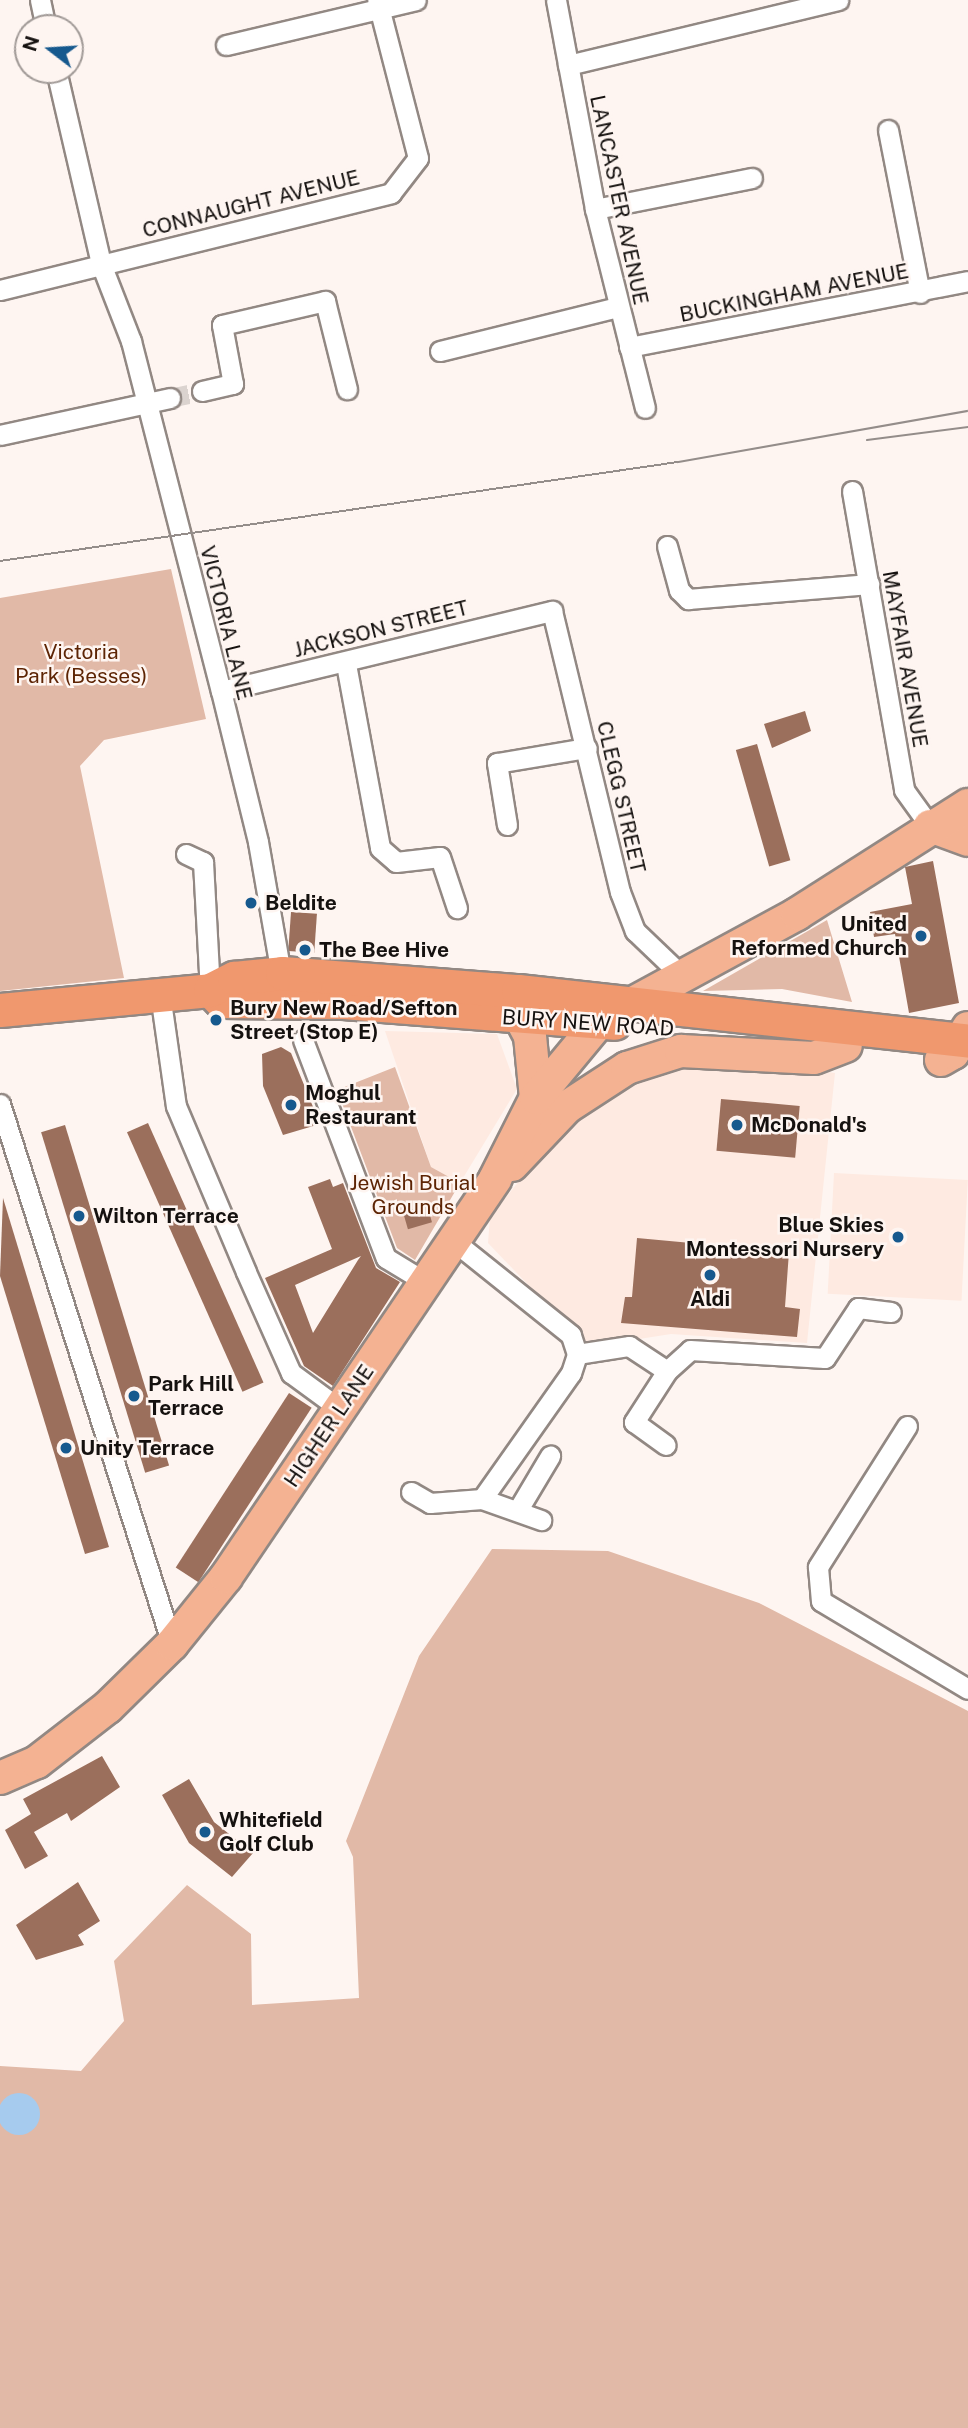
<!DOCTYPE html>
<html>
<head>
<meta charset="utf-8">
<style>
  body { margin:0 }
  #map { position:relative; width:968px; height:2428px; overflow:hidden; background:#fef5f1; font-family:"Public Sans",sans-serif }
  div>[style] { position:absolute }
  .built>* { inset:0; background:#feeae1; transform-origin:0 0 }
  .green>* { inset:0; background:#e1b9a7 }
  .water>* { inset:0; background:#a6cbee }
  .round { border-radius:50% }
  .building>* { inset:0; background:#9b6f5c; transform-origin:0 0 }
  .minor-tunnel>* { height:19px; margin-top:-9.5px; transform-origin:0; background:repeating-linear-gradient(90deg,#dbd3cf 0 19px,transparent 0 29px) }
  .roads { filter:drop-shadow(2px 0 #928883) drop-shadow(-2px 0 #928883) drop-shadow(0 2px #928883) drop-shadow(0 -2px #928883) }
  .minor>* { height:19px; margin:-9.5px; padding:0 9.5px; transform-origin:9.5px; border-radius:9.5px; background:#fff }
  .primary>* { height:32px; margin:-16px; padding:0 16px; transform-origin:16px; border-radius:16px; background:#f4b292 }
  .trunk>* { height:33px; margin:-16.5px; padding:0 16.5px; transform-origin:16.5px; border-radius:16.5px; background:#f0986e }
  .tram>* { height:2px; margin:-1px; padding:0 1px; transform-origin:1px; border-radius:1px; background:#948d8a }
  .dots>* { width:19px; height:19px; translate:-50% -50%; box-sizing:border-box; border:4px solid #fef5f1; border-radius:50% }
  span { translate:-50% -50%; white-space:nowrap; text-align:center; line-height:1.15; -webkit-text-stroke:5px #fef5f1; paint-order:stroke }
  .street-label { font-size:21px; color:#15110f }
  .park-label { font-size:21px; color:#5d2404 }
  .poi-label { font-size:21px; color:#15110f; font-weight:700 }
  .left { translate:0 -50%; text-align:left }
  .right { translate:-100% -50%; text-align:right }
  .north { position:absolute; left:14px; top:14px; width:70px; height:70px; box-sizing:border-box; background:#fef5f1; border:2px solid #a19a97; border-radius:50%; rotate:287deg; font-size:19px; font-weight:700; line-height:28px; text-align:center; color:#15110f }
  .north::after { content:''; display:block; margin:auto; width:24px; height:32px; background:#16598e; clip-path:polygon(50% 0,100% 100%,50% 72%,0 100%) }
</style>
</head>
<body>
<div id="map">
  <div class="built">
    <i style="clip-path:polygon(385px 1031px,497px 1034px,517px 1089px,460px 1183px,431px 1167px)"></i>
    <i style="clip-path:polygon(719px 1056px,835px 1073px,807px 1343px,671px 1334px,588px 1347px,488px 1243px,490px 1217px,569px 1119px,642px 1070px)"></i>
    <i style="left:834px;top:1173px;width:134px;height:121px;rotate:3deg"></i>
  </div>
  <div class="green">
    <i style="clip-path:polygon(171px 569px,206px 719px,104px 740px,80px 766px,124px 978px,0 991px,0 598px)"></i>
    <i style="clip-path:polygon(827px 920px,852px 1002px,782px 989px,703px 991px)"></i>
    <i style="clip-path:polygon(395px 1067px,431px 1167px,460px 1183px,415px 1260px,397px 1248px,337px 1090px)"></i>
    <i style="clip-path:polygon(492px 1549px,608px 1551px,759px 1603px,968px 1711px,968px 2428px,0 2428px,0 2066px,81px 2071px,124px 2021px,114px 1961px,187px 1885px,251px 1934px,252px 2005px,359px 1998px,353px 1857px,346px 1841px,419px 1656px)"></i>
  </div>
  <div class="water">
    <i class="round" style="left:-2px;top:2093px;width:42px;height:42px"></i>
  </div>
  <div class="building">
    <i style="clip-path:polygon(805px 711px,811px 731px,772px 748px,764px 724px)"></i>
    <i style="left:757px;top:744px;width:121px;height:22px;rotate:74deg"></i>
    <i style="clip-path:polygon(933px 861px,959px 1003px,909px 1013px,895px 934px,874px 937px,870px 912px,912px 904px,905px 867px)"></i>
    <i style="left:291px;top:912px;width:26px;height:39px;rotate:4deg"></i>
    <i style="clip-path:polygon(281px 1047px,291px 1053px,320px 1124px,283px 1135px,263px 1086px,262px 1054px)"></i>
    <i style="left:721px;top:1099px;width:79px;height:52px;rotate:5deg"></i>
    <i style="left:148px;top:1123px;width:284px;height:23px;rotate:66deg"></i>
    <i style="left:65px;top:1125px;width:356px;height:25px;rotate:73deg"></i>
    <i style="clip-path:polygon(evenodd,330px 1179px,333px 1187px,343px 1183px,376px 1268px,400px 1282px,333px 1386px,304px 1366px,265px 1278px,332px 1249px,308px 1187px,330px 1179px,361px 1256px,358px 1260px,313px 1333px,295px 1285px,361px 1256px)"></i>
    <i style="clip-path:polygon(3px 1198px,109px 1547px,85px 1554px,0 1276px)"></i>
    <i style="left:427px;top:1205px;width:18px;height:25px;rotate:74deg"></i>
    <i style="clip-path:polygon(637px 1238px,789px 1252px,785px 1307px,800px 1309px,797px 1337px,621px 1323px,625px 1297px,632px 1297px)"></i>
    <i style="left:289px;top:1393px;width:27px;height:208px;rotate:33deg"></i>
    <i style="clip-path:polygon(102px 1756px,120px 1787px,71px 1821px,67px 1813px,34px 1832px,48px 1856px,25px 1869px,5px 1830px,31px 1814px,23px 1799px)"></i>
    <i style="clip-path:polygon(189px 1779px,214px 1822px,253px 1853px,232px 1877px,189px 1843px,162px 1795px)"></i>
    <i style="clip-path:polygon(78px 1882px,100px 1921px,78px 1935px,84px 1945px,36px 1960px,16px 1925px)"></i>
  </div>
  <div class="minor-tunnel">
    <i style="left:170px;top:398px;width:33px;rotate:-12deg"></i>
  </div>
  <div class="roads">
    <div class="minor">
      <i style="left:40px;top:0;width:29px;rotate:78deg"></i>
      <i style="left:556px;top:0;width:213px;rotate:79.4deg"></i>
      <i style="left:595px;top:209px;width:205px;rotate:75.9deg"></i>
      <i style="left:226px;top:45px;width:195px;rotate:-13.3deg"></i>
      <i style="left:568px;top:65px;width:278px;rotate:-13.5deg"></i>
      <i style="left:56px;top:70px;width:199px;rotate:76.9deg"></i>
      <i style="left:101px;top:264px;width:83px;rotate:68.7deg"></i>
      <i style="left:131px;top:341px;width:361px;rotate:75.6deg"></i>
      <i style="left:221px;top:691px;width:155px;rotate:76.2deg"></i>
      <i style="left:258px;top:842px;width:140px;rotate:80.1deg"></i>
      <i style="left:888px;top:130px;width:166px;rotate:78.9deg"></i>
      <i style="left:595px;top:209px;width:160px;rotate:-11.2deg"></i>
      <i style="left:0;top:290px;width:403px;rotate:-13.9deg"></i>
      <i style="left:391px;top:193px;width:44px;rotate:-52.4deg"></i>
      <i style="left:418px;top:158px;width:163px;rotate:-104.5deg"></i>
      <i style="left:629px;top:347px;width:345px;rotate:-11deg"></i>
      <i style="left:440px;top:351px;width:183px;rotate:-13.9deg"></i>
      <i style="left:202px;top:391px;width:32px;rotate:-13deg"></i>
      <i style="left:233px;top:384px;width:60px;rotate:-100.6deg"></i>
      <i style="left:222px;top:325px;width:106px;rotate:-13.1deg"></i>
      <i style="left:325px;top:301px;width:91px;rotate:76deg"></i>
      <i style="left:0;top:435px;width:174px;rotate:-12.3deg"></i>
      <i style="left:852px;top:491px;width:303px;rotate:80.1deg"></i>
      <i style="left:904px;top:790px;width:44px;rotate:54.2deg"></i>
      <i style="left:667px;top:546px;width:46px;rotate:74.7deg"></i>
      <i style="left:679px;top:590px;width:13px;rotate:45deg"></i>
      <i style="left:688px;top:599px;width:182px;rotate:-4.7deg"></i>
      <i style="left:346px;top:664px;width:187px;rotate:79.5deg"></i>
      <i style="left:380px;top:848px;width:21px;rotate:41deg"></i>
      <i style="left:396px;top:862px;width:44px;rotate:-6.5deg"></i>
      <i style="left:440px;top:857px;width:54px;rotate:71.6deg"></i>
      <i style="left:221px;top:691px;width:341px;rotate:-13.6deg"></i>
      <i style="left:552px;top:611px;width:289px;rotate:76.4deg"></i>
      <i style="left:620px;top:892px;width:42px;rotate:69deg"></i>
      <i style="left:635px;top:931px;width:62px;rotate:43.7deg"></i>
      <i style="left:507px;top:825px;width:63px;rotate:-99.2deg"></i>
      <i style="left:497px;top:763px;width:91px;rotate:-9.5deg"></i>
      <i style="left:186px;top:854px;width:19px;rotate:25deg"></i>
      <i style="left:203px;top:862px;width:128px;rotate:86.9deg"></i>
      <i style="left:160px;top:994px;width:113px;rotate:81.9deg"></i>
      <i style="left:176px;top:1106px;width:180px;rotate:67.1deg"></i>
      <i style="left:246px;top:1272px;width:111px;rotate:66deg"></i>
      <i style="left:291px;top:1373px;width:61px;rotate:36.3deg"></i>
      <i style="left:303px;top:1040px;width:233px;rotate:69.2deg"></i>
      <i style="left:386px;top:1258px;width:44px;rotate:31.2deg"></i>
      <i style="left:0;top:1104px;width:567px;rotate:72.33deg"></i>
      <i style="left:577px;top:1354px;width:53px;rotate:-8.7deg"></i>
      <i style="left:629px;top:1346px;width:45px;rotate:33.3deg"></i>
      <i style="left:667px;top:1371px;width:61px;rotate:122.9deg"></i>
      <i style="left:634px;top:1422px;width:39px;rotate:36deg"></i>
      <i style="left:667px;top:1371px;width:31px;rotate:-42deg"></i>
      <i style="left:690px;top:1350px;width:135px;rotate:3.4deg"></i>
      <i style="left:825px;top:1358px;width:60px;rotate:-56.6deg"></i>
      <i style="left:858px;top:1308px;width:33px;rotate:7deg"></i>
      <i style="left:907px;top:1426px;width:167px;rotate:122.3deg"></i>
      <i style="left:818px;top:1567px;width:34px;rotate:85deg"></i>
      <i style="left:821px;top:1601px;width:171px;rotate:30.9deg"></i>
      <i style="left:411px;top:1492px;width:22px;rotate:30deg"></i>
      <i style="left:430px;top:1503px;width:52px;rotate:-4.4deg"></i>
      <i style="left:482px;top:1499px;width:154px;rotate:-54.8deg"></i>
      <i style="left:571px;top:1373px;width:20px;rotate:-72deg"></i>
      <i style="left:577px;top:1354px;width:20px;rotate:-108deg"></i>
      <i style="left:571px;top:1335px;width:154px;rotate:-141.3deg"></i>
      <i style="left:482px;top:1499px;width:63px;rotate:19.6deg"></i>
      <i style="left:519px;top:1508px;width:61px;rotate:-59.2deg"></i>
    </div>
    <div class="primary">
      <i style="left:930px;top:826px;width:40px;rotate:20.2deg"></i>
      <i style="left:521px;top:1019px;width:19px;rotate:62deg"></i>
      <i style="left:530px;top:1036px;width:62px;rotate:84.5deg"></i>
      <i style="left:941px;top:1060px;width:14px;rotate:-30deg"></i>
      <i style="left:953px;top:1053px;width:29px;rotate:-59deg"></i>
      <i style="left:512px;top:1165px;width:80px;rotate:-46.5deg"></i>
      <i style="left:567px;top:1107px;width:72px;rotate:-33deg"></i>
      <i style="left:627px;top:1068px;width:57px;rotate:-17.5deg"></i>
      <i style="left:681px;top:1051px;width:133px;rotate:3deg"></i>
      <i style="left:814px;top:1058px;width:34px;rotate:-21deg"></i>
      <i style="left:0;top:1778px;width:40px;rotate:-23.4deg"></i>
      <i style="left:37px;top:1762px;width:90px;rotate:-37.8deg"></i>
      <i style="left:108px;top:1707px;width:90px;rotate:-44.5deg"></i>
      <i style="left:172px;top:1644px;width:86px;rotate:-51.1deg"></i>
      <i style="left:226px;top:1577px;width:480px;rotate:-55.9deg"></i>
      <i style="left:495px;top:1179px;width:91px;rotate:-63.2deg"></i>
      <i style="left:536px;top:1098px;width:100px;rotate:-50.3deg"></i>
      <i style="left:600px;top:1021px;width:224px;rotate:-28.5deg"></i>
      <i style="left:797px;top:914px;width:203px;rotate:-32.5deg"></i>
    </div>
    <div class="trunk">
      <i style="left:211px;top:991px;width:14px;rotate:45deg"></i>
      <i style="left:221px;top:1001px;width:122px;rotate:0.5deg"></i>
      <i style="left:343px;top:1002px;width:272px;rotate:4.4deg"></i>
      <i style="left:0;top:1010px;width:211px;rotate:-5.4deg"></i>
      <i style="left:210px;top:990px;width:27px;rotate:-27deg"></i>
      <i style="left:234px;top:978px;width:48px;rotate:-5.9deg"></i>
      <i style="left:282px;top:973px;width:237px;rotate:4.4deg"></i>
      <i style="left:518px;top:991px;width:453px;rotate:6.3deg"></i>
    </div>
  </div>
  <div class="tram">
    <i style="left:867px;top:440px;width:102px;rotate:-7.3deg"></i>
    <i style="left:0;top:561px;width:685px;rotate:-8.31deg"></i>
    <i style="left:678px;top:462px;width:294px;rotate:-10deg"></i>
  </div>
  <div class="dots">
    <i style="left:251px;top:903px;background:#16598e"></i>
    <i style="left:921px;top:936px;background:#16598e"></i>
    <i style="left:305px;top:950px;background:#16598e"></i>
    <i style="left:216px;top:1020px;background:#16598e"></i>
    <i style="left:291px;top:1105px;background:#16598e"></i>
    <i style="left:737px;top:1125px;background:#16598e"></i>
    <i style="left:79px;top:1216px;background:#16598e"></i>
    <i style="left:898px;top:1237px;background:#16598e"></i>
    <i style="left:710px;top:1275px;background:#16598e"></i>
    <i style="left:134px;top:1396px;background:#16598e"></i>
    <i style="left:66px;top:1448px;background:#16598e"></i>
    <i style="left:205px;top:1832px;background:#16598e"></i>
  </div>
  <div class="street-label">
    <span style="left:619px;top:200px;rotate:78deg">LANCASTER AVENUE</span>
    <span style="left:251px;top:204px;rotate:-14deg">CONNAUGHT AVENUE</span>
    <span style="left:794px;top:293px;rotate:-11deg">BUCKINGHAM AVENUE</span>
    <span style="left:226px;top:623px;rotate:76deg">VICTORIA LANE</span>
    <span style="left:381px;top:629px;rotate:-14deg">JACKSON STREET</span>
    <span style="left:905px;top:659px;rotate:80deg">MAYFAIR AVENUE</span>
    <span style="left:621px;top:797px;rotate:77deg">CLEGG STREET</span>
    <span style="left:588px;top:1023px;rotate:4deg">BURY NEW ROAD</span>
    <span style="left:329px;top:1426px;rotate:-56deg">HIGHER LANE</span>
  </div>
  <div class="park-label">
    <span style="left:81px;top:664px">Victoria<br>Park (Besses)</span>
    <span style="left:413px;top:1195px">Jewish Burial<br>Grounds</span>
  </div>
  <div class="poi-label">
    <span class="left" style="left:265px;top:903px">Beldite</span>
    <span class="right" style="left:907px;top:936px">United<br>Reformed Church</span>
    <span class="left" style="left:319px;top:950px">The Bee Hive</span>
    <span class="left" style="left:230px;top:1020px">Bury New Road/Sefton<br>Street (Stop E)</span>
    <span class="left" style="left:305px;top:1105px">Moghul<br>Restaurant</span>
    <span class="left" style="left:751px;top:1125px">McDonald's</span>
    <span class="left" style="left:93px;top:1216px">Wilton Terrace</span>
    <span class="right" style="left:884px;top:1237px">Blue Skies<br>Montessori Nursery</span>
    <span style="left:710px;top:1299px">Aldi</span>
    <span class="left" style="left:148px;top:1396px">Park Hill<br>Terrace</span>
    <span class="left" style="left:80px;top:1448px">Unity Terrace</span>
    <span class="left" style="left:219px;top:1832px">Whitefield<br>Golf Club</span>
  </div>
  <div class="north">N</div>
</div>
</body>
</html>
